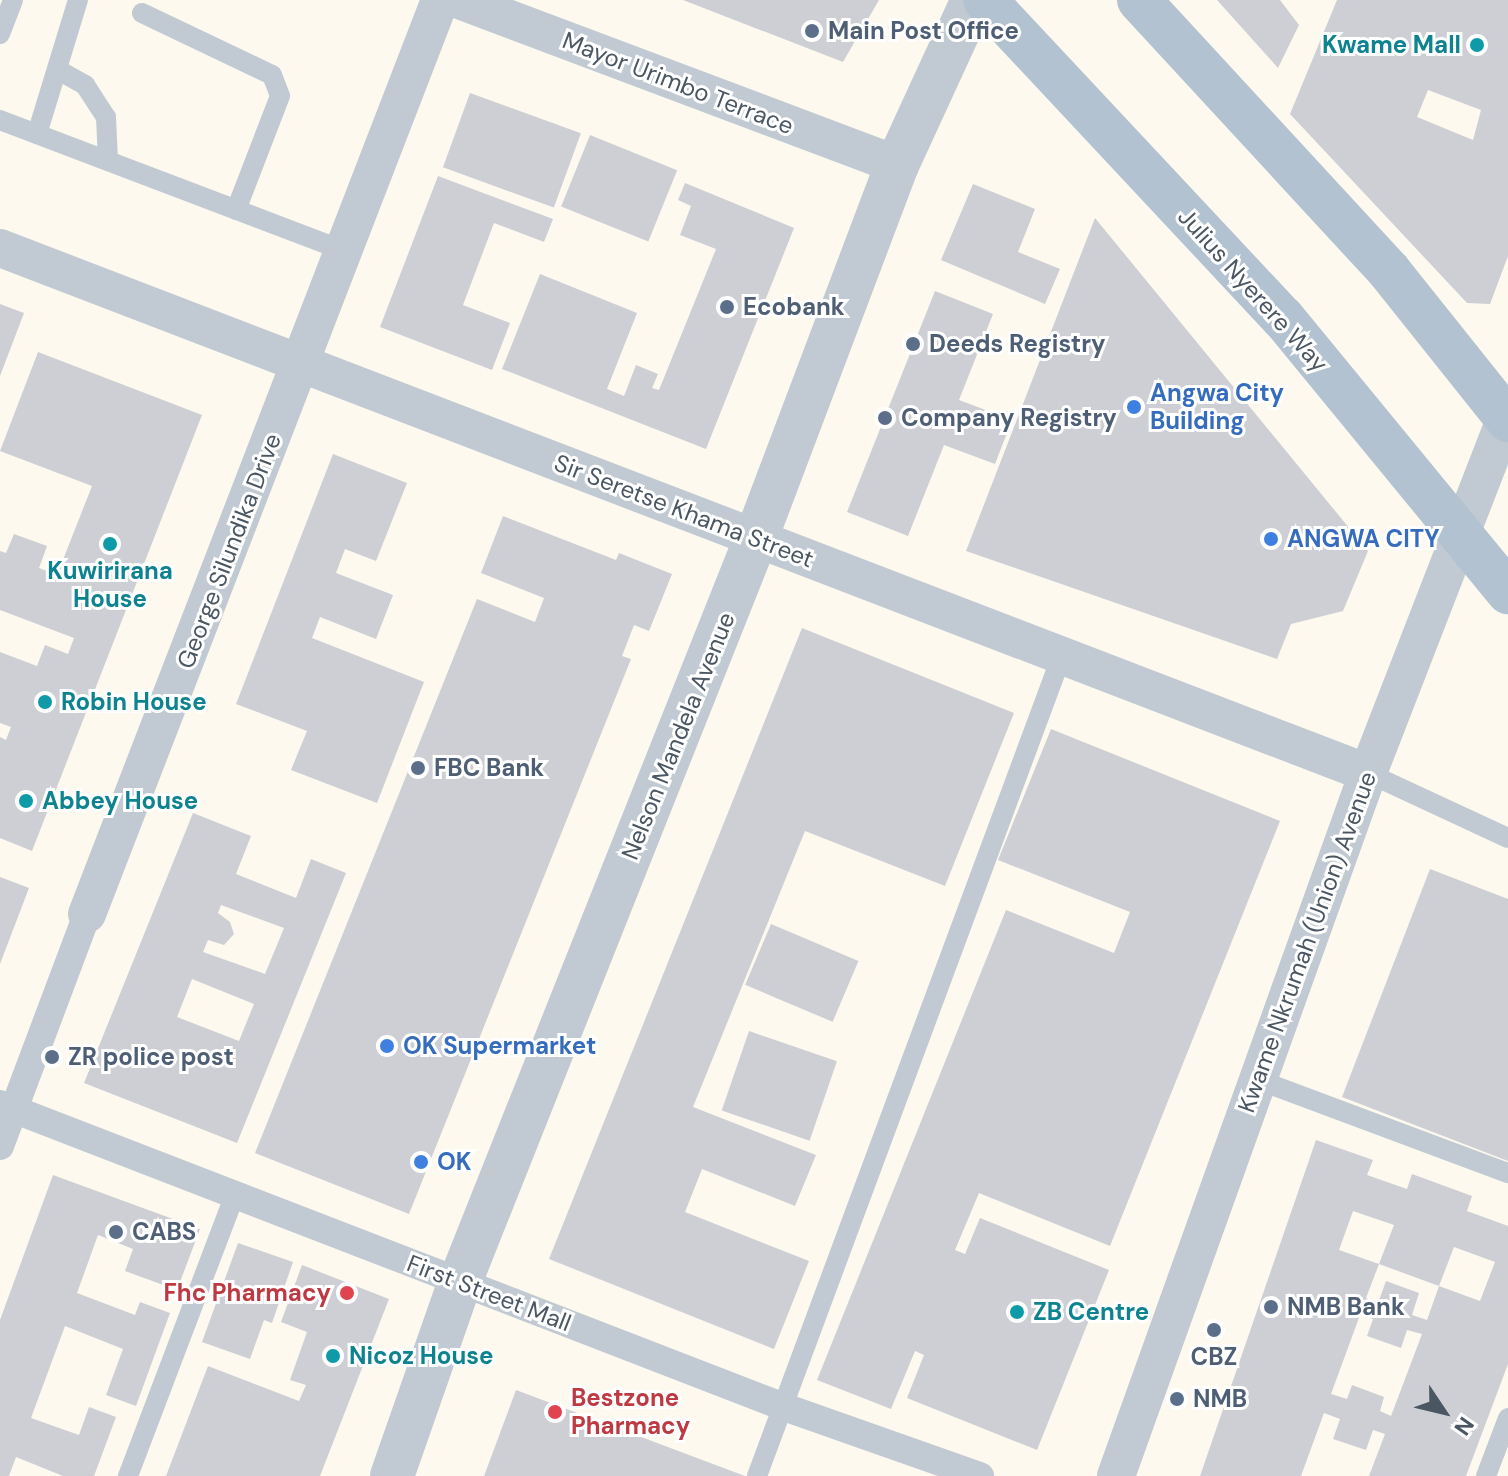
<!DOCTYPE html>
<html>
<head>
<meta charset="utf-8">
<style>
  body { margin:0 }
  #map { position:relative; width:1508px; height:1476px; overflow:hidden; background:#f5f3f3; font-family:"DM Sans",sans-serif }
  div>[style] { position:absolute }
  .commercial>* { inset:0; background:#fdf9ef; transform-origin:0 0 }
  .building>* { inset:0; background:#cdcfd5; transform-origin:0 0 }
  .service>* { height:20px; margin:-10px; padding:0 10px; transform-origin:10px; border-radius:10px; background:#c1cad2 }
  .pedestrian>* { height:28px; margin:-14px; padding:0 14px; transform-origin:14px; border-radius:14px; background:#c1cad2 }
  .minor>* { height:38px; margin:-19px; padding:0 19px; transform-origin:19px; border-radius:19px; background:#c1cad2 }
  .tertiary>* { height:44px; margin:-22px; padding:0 22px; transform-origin:22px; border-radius:22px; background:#c1cad2 }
  .primary>* { height:44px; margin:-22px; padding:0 22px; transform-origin:22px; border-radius:22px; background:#b3c2d1 }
  .dots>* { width:22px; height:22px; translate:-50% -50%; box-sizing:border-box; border:4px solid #fff; border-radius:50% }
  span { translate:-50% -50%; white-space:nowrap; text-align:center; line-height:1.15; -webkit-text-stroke:6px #fff; paint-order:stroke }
  .service-label { font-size:24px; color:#4e5e75; font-weight:700 }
  .left { translate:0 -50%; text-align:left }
  .culture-label { font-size:24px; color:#0d838f; font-weight:700 }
  .right { translate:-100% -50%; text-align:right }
  .street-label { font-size:24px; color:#4a5661 }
  .shop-label { font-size:24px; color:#366cbe; font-weight:700 }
  .health-label { font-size:24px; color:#be3a42; font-weight:700 }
  .north { position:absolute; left:1404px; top:1372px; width:80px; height:80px; -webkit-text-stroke:6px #fff; paint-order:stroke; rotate:125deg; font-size:22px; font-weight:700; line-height:32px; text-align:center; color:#4a5661 }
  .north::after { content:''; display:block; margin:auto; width:28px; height:36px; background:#4a5661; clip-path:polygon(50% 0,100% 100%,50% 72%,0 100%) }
</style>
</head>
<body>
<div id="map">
  <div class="commercial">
    <i style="left:0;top:0;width:1508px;height:1476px"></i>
  </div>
  <div class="building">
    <i style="clip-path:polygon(683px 0,879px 0,843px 62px)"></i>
    <i style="clip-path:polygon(1217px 0,1280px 0,1299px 25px,1278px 68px)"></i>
    <i style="clip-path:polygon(evenodd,1337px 0,1508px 0,1508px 256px,1490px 304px,1467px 303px,1290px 114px,1337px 0,1428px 90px,1481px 110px,1473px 140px,1417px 117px,1428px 90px)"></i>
    <i style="left:470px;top:93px;width:118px;height:79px;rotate:20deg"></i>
    <i style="left:590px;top:135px;width:94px;height:77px;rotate:22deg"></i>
    <i style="clip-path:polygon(438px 176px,553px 219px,544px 242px,494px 223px,463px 305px,510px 323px,492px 370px,380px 327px)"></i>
    <i style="clip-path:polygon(685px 183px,794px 228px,706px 449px,502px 369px,540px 274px,637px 313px,607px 389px,624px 396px,636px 365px,658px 374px,652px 388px,659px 390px,716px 249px,680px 235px,691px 206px,678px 200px)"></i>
    <i style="clip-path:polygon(973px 184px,1035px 209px,1018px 252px,1060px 269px,1045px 304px,941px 260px)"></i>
    <i style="clip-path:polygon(1095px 218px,1368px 551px,1343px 611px,1291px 624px,1277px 659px,966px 551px)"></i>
    <i style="clip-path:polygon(935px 291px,993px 314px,959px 400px,1012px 420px,995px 464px,944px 445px,908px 536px,847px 512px)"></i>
    <i style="clip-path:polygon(0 304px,24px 313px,0 376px)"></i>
    <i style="clip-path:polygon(38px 352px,202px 415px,32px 851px,0 838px,0 737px,6px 740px,11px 727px,0 723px,0 652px,37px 666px,45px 645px,68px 654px,74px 638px,0 610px,0 551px,6px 553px,14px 534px,47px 546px,39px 568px,57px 575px,92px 486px,0 451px)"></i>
    <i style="clip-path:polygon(333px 454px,407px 483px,376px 561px,345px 549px,336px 573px,393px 595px,376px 639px,320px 617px,312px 638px,424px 682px,377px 803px,291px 770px,307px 731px,236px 704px)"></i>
    <i style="clip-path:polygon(503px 516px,616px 560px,619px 553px,672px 574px,649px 631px,634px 625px,622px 656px,631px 659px,409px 1214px,255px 1153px,477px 599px,535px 622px,544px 598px,481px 573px)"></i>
    <i style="clip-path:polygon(802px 628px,1014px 713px,945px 886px,805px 831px,693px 1107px,816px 1155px,795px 1206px,702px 1169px,685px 1212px,809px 1261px,774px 1349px,549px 1259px)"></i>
    <i style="clip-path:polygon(1051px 729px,1280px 821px,1110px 1246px,979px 1193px,955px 1250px,965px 1254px,980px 1218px,1109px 1270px,1037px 1450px,907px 1398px,924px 1355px,915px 1351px,891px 1409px,817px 1380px,1006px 910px,1114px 953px,1130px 912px,998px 860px)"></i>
    <i style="clip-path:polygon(evenodd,193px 813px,251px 836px,236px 874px,296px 898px,311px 859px,346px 873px,237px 1143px,84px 1083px,193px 813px,221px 905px,284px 928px,265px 974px,203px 952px,208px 940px,224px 945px,234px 934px,230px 922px,218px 913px,221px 905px,193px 813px,192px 979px,254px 1004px,239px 1041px,177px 1017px,192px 979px)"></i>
    <i style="clip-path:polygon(1430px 869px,1508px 899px,1508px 1161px,1342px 1097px)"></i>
    <i style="clip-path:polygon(0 877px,29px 888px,0 964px)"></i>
    <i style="left:771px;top:924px;width:95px;height:66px;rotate:23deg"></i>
    <i style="left:749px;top:1031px;width:93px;height:84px;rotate:19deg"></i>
    <i style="clip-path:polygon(evenodd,1316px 1140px,1373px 1160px,1367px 1175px,1407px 1189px,1412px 1174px,1472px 1196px,1467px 1211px,1508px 1226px,1508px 1364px,1466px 1476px,1369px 1476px,1385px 1434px,1373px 1430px,1366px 1450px,1333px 1439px,1340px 1419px,1324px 1413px,1301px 1476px,1200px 1476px,1316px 1140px,1353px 1211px,1394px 1225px,1379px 1264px,1439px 1286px,1427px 1320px,1412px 1315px,1419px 1293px,1386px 1281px,1378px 1303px,1366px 1298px,1379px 1264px,1339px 1250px,1353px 1211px,1316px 1140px,1454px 1247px,1495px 1262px,1480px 1301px,1439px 1286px,1454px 1247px,1316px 1140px,1360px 1315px,1373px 1319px,1367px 1336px,1401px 1348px,1407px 1330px,1422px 1334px,1391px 1416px,1380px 1411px,1384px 1397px,1352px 1385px,1347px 1399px,1331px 1394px,1360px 1315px)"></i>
    <i style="clip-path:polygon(53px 1175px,200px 1229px,177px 1290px,125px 1271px,133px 1249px,98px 1235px,77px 1293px,135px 1315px,140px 1302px,170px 1313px,136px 1406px,106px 1395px,123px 1349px,65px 1326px,31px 1418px,79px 1435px,89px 1407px,116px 1417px,94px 1476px,63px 1476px,16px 1457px,9px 1476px,0 1476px,0 1320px)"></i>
    <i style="clip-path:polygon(238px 1243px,293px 1262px,272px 1323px,264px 1320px,250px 1359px,202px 1342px)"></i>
    <i style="clip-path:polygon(302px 1265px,389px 1299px,320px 1476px,166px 1476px,208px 1366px,299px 1401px,306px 1385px,290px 1380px,307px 1332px,281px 1322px)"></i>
    <i style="clip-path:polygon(516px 1390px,745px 1476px,484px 1476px)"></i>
  </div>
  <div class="service">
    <i style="left:142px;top:13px;width:144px;rotate:25.5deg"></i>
    <i style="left:272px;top:75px;width:22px;rotate:69deg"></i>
    <i style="left:280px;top:96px;width:122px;rotate:111.1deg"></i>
    <i style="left:0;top:34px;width:36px;rotate:-69deg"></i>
    <i style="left:58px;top:70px;width:31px;rotate:29deg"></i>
    <i style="left:85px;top:85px;width:38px;rotate:57deg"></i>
    <i style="left:106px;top:117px;width:44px;rotate:87.4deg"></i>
    <i style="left:0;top:120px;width:369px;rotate:20.8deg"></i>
    <i style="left:37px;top:134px;width:140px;rotate:-73deg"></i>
    <i style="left:1368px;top:773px;width:154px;rotate:24.9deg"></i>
    <i style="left:1256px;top:1079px;width:269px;rotate:20.5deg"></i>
    <i style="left:128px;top:1476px;width:301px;rotate:-69.2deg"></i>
    <i style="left:757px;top:1476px;width:876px;rotate:-69.62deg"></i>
    <i style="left:1486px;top:1476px;width:62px;rotate:-69.2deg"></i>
  </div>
  <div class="pedestrian">
    <i style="left:0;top:1104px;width:841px;rotate:21.13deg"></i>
    <i style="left:784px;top:1407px;width:208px;rotate:19.4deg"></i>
    <i style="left:0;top:1146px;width:248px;rotate:-69.4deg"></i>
  </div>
  <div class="minor">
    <i style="left:459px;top:0;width:468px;rotate:20.6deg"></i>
    <i style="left:0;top:248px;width:1465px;rotate:21deg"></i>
    <i style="left:87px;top:914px;width:980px;rotate:-68.88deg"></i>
    <i style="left:1116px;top:1476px;width:747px;rotate:-70.28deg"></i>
    <i style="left:1368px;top:773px;width:387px;rotate:-68.8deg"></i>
  </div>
  <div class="tertiary">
    <i style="left:392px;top:1476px;width:206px;rotate:-70.7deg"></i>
    <i style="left:460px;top:1282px;width:801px;rotate:-68.3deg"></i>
    <i style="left:756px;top:538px;width:399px;rotate:-69.3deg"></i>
    <i style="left:897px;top:165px;width:182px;rotate:-65.3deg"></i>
  </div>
  <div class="primary">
    <i style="left:985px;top:0;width:436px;rotate:46.9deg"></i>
    <i style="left:1283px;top:318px;width:355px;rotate:50.6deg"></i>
    <i style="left:1139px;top:0;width:369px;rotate:47.3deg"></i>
    <i style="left:1389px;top:271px;width:191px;rotate:51.4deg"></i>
  </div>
  <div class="dots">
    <i style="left:812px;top:31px;background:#5c6f8a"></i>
    <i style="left:1477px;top:45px;background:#0f9aa8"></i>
    <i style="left:727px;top:307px;background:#5c6f8a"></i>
    <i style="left:913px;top:344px;background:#5c6f8a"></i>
    <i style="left:1134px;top:407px;background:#3f7fe0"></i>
    <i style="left:885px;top:418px;background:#5c6f8a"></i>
    <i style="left:1271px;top:539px;background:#3f7fe0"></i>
    <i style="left:110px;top:544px;background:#0f9aa8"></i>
    <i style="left:45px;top:702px;background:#0f9aa8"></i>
    <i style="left:418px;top:768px;background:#5c6f8a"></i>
    <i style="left:26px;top:801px;background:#0f9aa8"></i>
    <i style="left:387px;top:1046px;background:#3f7fe0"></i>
    <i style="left:52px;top:1057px;background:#5c6f8a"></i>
    <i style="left:421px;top:1162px;background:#3f7fe0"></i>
    <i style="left:116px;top:1232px;background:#5c6f8a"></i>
    <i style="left:347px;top:1293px;background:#e0444e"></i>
    <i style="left:1271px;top:1307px;background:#5c6f8a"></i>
    <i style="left:1017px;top:1312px;background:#0f9aa8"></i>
    <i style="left:1214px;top:1330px;background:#5c6f8a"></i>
    <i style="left:333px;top:1356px;background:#0f9aa8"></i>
    <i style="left:1177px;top:1399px;background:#5c6f8a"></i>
    <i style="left:555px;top:1412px;background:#e0444e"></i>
  </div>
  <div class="service-label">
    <span class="left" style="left:828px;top:31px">Main Post Office</span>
    <span class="left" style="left:743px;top:307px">Ecobank</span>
    <span class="left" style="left:929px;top:344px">Deeds Registry</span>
    <span class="left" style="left:901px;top:418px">Company Registry</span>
    <span class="left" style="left:434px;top:768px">FBC Bank</span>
    <span class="left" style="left:68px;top:1057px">ZR police post</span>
    <span class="left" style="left:132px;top:1232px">CABS</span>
    <span class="left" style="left:1287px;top:1307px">NMB Bank</span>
    <span style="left:1214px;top:1357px">CBZ</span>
    <span class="left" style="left:1193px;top:1399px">NMB</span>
  </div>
  <div class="culture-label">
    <span class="right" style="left:1461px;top:45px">Kwame Mall</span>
    <span style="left:110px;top:585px">Kuwirirana<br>House</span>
    <span class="left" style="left:61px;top:702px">Robin House</span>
    <span class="left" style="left:42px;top:801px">Abbey House</span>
    <span class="left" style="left:1033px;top:1312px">ZB Centre</span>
    <span class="left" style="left:349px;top:1356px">Nicoz House</span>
  </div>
  <div class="street-label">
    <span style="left:678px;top:83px;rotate:21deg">Mayor Urimbo Terrace</span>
    <span style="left:1253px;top:290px;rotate:48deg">Julius Nyerere Way</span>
    <span style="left:684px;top:511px;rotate:21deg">Sir Seretse Khama Street</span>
    <span style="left:229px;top:551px;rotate:-69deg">George Silundika Drive</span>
    <span style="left:678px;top:736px;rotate:-68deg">Nelson Mandela Avenue</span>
    <span style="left:1307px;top:942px;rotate:-70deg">Kwame Nkrumah (Union) Avenue</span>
    <span style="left:489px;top:1293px;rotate:21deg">First Street Mall</span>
  </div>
  <div class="shop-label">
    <span class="left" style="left:1150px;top:407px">Angwa City<br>Building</span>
    <span class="left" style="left:1287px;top:539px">ANGWA CITY</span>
    <span class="left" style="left:403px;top:1046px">OK Supermarket</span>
    <span class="left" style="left:437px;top:1162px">OK</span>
  </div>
  <div class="health-label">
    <span class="right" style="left:331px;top:1293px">Fhc Pharmacy</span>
    <span class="left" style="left:571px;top:1412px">Bestzone<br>Pharmacy</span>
  </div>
  <div class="north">N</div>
</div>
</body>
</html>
